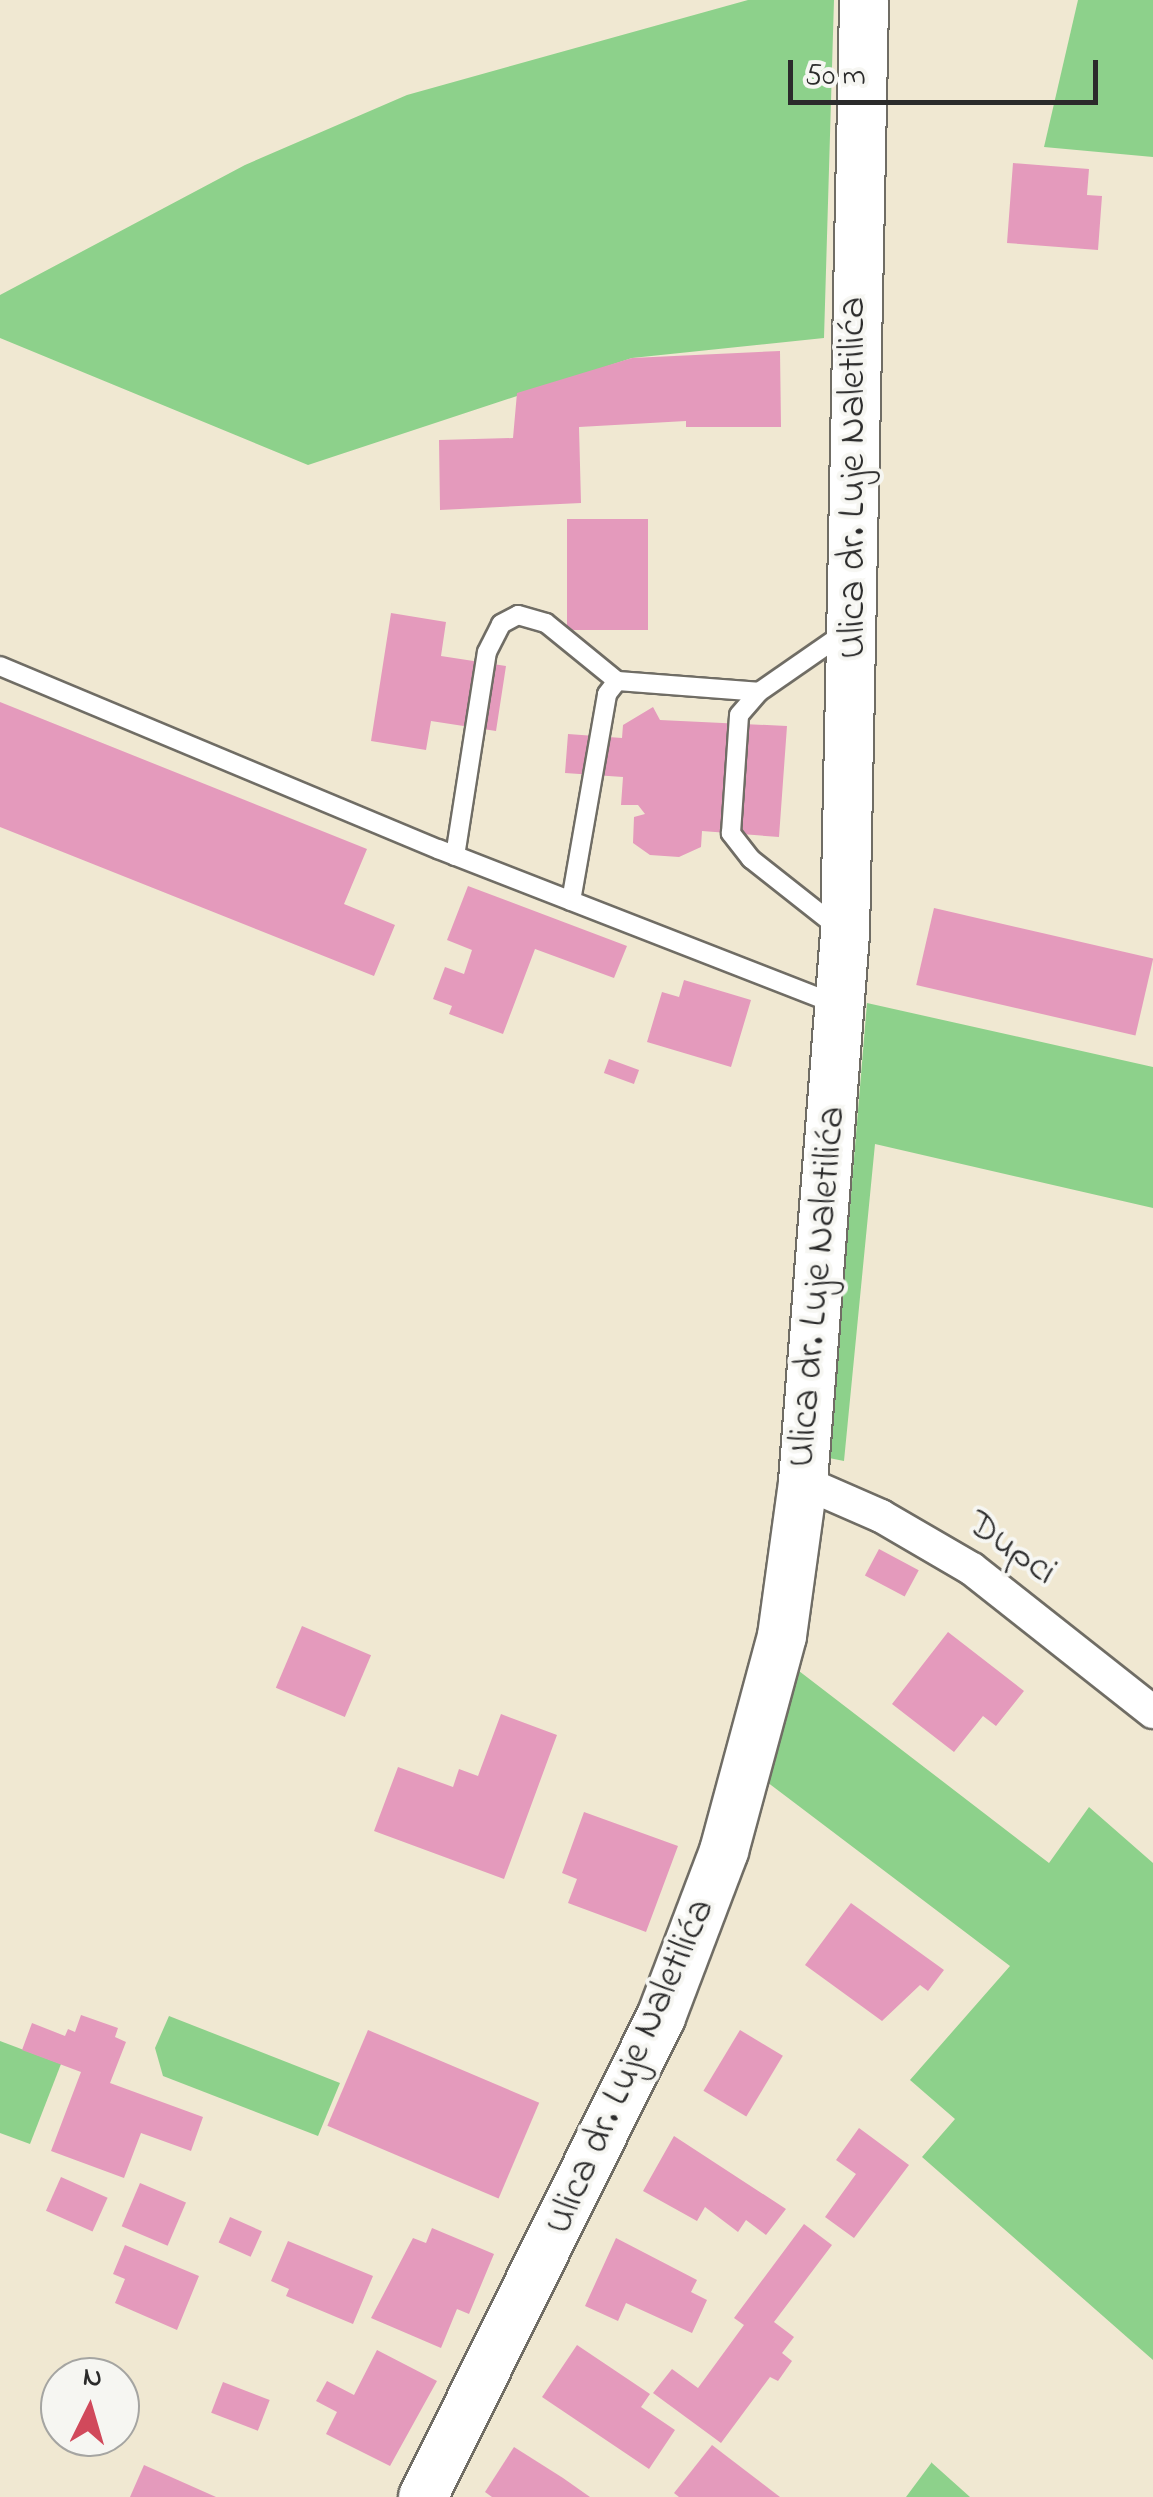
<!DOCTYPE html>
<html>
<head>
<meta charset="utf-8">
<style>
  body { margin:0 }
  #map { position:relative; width:1153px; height:2497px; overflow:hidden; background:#f0e8d2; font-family:"Indie Flower",sans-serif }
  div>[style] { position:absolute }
  .green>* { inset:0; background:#8dd18b }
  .building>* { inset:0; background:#e49abc; transform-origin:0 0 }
  .roads { filter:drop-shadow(2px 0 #706d65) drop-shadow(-2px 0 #706d65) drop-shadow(0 2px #706d65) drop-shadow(0 -2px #706d65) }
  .lane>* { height:18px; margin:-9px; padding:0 9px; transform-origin:9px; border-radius:9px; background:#fff }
  .street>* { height:32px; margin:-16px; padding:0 16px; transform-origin:16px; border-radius:16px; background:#fff }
  .secondary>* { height:48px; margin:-24px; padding:0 24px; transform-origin:24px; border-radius:24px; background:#fff }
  span { translate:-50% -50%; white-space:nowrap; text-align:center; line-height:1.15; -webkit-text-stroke:8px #f6f6f2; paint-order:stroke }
  .street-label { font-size:40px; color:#2b2b2b }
  .north { position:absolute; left:40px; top:2357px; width:100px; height:100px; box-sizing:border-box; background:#f6f6f2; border:2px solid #a5a5a2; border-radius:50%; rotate:5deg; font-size:28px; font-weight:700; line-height:40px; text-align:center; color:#2b2b2b }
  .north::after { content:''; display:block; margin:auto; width:35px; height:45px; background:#d1495b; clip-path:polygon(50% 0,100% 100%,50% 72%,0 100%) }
  .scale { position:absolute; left:788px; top:60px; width:310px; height:45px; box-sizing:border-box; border:5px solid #2b2b2b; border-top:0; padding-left:12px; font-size:30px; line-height:35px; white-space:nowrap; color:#2b2b2b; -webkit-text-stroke:8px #f6f6f2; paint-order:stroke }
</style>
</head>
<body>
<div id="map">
  <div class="green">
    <i style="clip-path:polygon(748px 0,834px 0,824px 338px,632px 358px,308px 465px,0 338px,0 295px,245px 165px,407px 95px)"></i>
    <i style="clip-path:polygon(1078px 0,1153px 0,1153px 157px,1044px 147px)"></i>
    <i style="clip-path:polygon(867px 1003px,1153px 1067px,1153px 1208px,875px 1144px,844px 1461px,829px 1458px)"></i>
    <i style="clip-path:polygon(799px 1671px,1049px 1863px,1089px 1807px,1153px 1863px,1153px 2360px,922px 2157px,955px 2119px,910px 2080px,1010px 1966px,767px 1782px)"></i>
    <i style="clip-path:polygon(169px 2016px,340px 2083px,318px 2136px,163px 2076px,155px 2048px)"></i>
    <i style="clip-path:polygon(0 2041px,61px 2064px,30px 2144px,0 2133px)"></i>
    <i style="clip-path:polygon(932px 2462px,932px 2463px,970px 2497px,906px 2497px)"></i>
  </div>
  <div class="building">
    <i style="clip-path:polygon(1013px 163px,1089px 169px,1087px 195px,1102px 196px,1098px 250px,1007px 243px)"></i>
    <i style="clip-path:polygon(780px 351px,781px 427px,686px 427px,686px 421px,579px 427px,581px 503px,440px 510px,439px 440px,513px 438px,517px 393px,632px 358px)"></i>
    <i style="left:648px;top:519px;width:111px;height:81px;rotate:90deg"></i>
    <i style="clip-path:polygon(391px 613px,446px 622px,441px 656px,506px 666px,496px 731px,431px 721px,426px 750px,371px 741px)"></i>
    <i style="clip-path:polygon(0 702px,367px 849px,344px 904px,395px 925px,374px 976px,0 827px)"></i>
    <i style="clip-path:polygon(653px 707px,660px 720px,787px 726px,779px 837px,702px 831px,701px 847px,679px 857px,650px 855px,633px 843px,634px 817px,645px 814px,638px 805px,621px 805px,623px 777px,565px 773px,568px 734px,622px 738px,623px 725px)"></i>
    <i style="clip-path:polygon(468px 886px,627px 946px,614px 978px,535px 949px,503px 1034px,449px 1014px,452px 1006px,433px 999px,445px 967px,464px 974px,472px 950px,447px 940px)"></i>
    <i style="left:934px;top:908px;width:225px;height:79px;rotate:13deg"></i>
    <i style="clip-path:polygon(684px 980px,751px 1000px,731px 1067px,647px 1042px,662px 992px,679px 997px)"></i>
    <i style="left:609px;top:1059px;width:32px;height:15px;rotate:20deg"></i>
    <i style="left:879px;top:1549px;width:45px;height:30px;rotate:28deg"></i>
    <i style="left:302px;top:1626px;width:75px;height:67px;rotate:23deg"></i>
    <i style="clip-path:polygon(948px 1632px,1024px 1691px,996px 1726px,983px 1716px,954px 1752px,892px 1704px)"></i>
    <i style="clip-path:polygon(501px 1714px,557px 1735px,504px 1879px,374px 1831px,398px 1767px,453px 1787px,459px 1769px,478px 1776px)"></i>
    <i style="clip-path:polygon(584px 1812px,678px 1846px,646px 1932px,568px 1903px,577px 1879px,562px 1873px)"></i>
    <i style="clip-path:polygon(851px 1903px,944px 1970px,928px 1991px,920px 1985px,882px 2021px,805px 1965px)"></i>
    <i style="clip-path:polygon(81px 2015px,118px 2028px,115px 2037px,126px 2042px,110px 2083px,203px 2117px,191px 2151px,141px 2133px,124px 2178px,51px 2151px,81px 2072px,22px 2050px,32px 2023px,65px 2036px,68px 2029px,75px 2032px)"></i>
    <i style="left:368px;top:2030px;width:186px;height:104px;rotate:23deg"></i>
    <i style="left:740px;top:2030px;width:50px;height:71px;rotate:31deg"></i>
    <i style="clip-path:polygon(859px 2128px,909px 2165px,854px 2238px,825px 2217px,856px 2174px,836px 2160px)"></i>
    <i style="clip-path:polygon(674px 2136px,786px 2209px,766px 2235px,746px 2220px,738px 2232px,705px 2207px,697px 2221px,643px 2191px)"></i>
    <i style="left:61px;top:2177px;width:51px;height:37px;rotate:24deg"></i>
    <i style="left:140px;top:2183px;width:50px;height:47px;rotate:23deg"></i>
    <i style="left:230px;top:2217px;width:35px;height:28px;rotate:24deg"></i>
    <i style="clip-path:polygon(804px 2224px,832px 2245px,774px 2322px,794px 2337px,782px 2353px,792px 2361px,778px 2381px,770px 2377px,721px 2443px,653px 2393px,672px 2369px,698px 2388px,744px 2325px,734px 2318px)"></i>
    <i style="clip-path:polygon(432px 2228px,494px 2254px,469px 2314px,457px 2309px,441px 2348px,371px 2318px,413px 2238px,426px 2243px)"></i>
    <i style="clip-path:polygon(616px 2238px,697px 2280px,691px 2292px,707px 2300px,692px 2333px,626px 2303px,618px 2321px,585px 2306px)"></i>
    <i style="clip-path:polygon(288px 2241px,373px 2276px,353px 2324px,286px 2296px,289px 2289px,271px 2281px)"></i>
    <i style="clip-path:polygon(125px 2245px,199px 2276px,177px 2330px,115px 2303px,125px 2279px,113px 2274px)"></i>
    <i style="clip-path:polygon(577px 2345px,650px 2394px,641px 2407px,675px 2430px,649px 2469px,542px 2397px)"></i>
    <i style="clip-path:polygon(377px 2350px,437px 2381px,390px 2466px,326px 2434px,337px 2412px,316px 2401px,327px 2381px,354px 2395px)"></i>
    <i style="left:223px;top:2382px;width:50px;height:33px;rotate:21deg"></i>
    <i style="clip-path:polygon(712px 2445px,780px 2497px,679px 2497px,674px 2493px)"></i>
    <i style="clip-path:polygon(514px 2447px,563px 2478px,590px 2497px,492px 2497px,485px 2492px)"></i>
    <i style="clip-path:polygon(144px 2465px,216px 2497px,130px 2497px)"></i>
  </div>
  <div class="roads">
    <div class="lane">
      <i style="left:0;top:666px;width:475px;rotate:22.7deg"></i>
      <i style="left:438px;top:849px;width:429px;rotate:21.3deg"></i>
      <i style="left:455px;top:856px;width:206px;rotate:-81.1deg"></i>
      <i style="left:487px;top:652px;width:31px;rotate:-63deg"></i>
      <i style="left:501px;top:624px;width:19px;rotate:-28deg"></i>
      <i style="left:518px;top:615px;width:29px;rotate:16deg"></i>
      <i style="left:546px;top:623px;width:92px;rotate:39.2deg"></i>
      <i style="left:571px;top:901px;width:210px;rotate:-80.1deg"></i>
      <i style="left:607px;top:694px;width:16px;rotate:-52deg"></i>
      <i style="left:617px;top:681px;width:142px;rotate:4.4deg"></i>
      <i style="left:841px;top:930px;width:115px;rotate:-141.7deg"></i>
      <i style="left:751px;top:859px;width:33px;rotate:-128deg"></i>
      <i style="left:731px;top:833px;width:118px;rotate:-86.1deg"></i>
      <i style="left:739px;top:715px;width:30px;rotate:-49deg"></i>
      <i style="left:759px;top:692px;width:107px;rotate:-34.7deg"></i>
    </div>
    <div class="street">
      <i style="left:803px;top:1482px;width:85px;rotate:23.6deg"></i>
      <i style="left:881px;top:1516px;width:105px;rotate:30.2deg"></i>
      <i style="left:972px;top:1569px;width:231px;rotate:38.3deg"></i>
    </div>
    <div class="secondary">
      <i style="left:423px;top:2497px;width:536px;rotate:-63.63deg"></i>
      <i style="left:661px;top:2017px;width:178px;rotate:-69.2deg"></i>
      <i style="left:724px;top:1851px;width:223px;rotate:-74.9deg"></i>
      <i style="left:782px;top:1636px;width:155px;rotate:-82.2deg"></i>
      <i style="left:803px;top:1482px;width:550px;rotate:-85.62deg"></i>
      <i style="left:845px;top:934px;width:934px;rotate:-88.83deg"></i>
    </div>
  </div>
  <div class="street-label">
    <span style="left:854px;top:478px;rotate:-90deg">Ulica dr. Luje Naletilića</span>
    <span style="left:818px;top:1287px;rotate:-85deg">Ulica dr. Luje Naletilića</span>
    <span style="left:1011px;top:1549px;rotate:35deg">Dupci</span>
    <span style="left:631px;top:2067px;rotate:-66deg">Ulica dr. Luje Naletilića</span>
  </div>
  <div class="north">N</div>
  <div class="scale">50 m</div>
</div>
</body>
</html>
